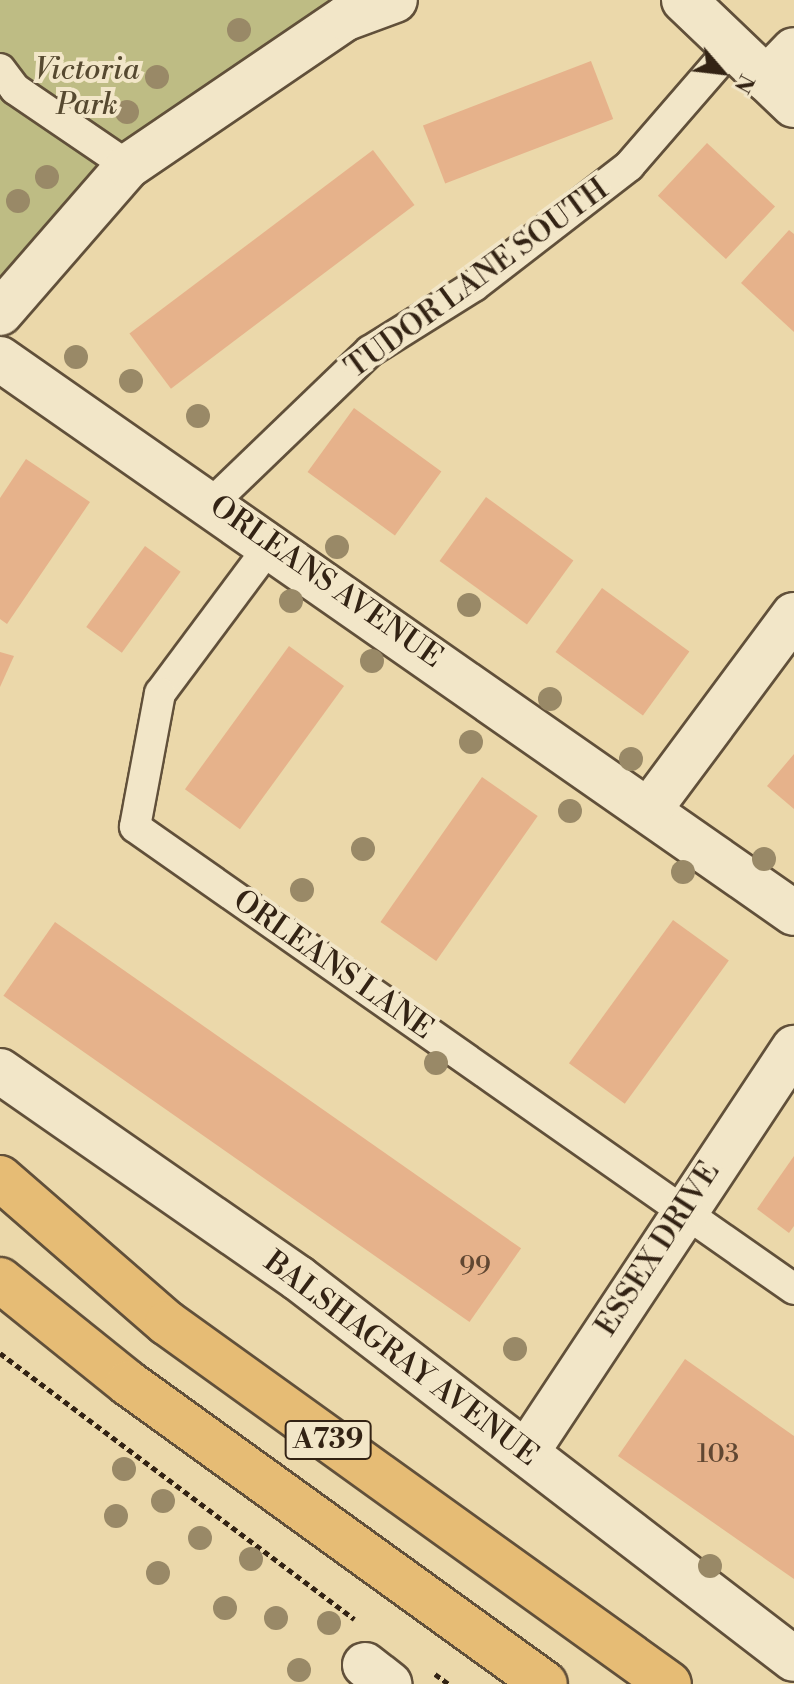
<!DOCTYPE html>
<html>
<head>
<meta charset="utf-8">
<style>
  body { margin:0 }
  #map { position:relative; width:794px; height:1684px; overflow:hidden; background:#ebd8aa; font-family:"Libre Bodoni",serif }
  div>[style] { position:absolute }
  .green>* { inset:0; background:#bebc84 }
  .building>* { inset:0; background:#e6b28b; transform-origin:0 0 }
  .path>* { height:5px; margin-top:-2.5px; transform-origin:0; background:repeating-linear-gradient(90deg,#332314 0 6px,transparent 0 10px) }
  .roads { filter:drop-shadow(2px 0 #61503a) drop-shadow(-2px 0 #61503a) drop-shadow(0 2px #61503a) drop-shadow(0 -2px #61503a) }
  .lane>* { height:30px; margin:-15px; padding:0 15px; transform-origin:15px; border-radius:15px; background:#f2e6c8 }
  .street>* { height:44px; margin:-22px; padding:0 22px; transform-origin:22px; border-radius:22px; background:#f2e6c8 }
  .secondary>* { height:44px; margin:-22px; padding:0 22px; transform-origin:22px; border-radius:22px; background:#f2e6c8 }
  .primary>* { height:44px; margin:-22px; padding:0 22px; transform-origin:22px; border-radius:22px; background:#e6bc75 }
  .trees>* { width:24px; height:24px; margin:-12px; border-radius:50%; background:#998967 }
  span { translate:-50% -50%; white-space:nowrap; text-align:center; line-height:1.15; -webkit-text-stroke:8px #f2e6c8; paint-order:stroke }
  .number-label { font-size:26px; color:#604732 }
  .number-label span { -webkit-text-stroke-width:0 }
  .shield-label span { padding:2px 6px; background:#f2e6c8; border:2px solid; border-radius:6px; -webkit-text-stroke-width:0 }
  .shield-label { font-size:28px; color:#332314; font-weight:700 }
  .park-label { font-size:30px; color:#564930; font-style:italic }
  .street-label { font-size:30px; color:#332314 }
  .north { position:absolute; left:682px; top:32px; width:80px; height:80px; -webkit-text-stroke:6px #f2e6c8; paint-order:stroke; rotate:118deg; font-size:22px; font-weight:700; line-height:32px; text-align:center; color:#332314 }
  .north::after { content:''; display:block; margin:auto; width:28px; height:36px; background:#332314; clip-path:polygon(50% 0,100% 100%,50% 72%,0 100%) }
</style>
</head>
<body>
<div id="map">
  <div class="green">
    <i style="clip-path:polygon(0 0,395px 0,128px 166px,0 313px)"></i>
  </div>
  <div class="building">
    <i style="left:591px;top:61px;width:62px;height:180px;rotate:69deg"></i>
    <i style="left:707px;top:143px;width:93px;height:72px;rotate:43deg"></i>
    <i style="left:373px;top:150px;width:69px;height:305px;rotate:53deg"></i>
    <i style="clip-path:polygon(789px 230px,794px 234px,794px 332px,741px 283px)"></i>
    <i style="left:354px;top:408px;width:108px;height:79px;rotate:36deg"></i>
    <i style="clip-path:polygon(26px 459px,90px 502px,7px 624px,0 619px,0 498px)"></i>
    <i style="left:486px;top:497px;width:108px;height:79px;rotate:36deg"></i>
    <i style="left:145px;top:546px;width:44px;height:100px;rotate:36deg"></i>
    <i style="left:602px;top:588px;width:108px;height:79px;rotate:36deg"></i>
    <i style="left:289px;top:646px;width:68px;height:177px;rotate:36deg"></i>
    <i style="clip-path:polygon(0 652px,14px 656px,0 687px)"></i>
    <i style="clip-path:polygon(794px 754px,794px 809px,767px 786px)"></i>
    <i style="left:482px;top:777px;width:68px;height:177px;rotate:35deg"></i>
    <i style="left:673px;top:920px;width:69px;height:177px;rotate:36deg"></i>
    <i style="left:55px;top:922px;width:569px;height:90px;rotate:35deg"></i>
    <i style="clip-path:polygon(794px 1156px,794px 1226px,789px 1233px,757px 1209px)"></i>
    <i style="clip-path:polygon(685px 1359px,794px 1436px,794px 1579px,618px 1456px)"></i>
  </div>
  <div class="path">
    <i style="left:0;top:1353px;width:443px;rotate:36.9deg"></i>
    <i style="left:435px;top:1674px;width:17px;rotate:36deg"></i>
  </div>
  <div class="roads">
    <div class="lane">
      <i style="left:0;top:69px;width:25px;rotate:53deg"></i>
      <i style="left:15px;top:89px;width:137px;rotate:34.3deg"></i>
      <i style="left:212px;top:503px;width:219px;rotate:-43.9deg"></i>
      <i style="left:370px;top:351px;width:123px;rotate:-32deg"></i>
      <i style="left:474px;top:286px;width:196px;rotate:-37.7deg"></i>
      <i style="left:629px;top:166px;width:159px;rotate:-49.1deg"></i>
      <i style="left:272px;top:543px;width:187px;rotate:126.7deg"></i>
      <i style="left:160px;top:693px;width:136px;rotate:100.6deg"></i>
      <i style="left:135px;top:827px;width:805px;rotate:35.03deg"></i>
    </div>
    <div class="street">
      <i style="left:684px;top:0;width:152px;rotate:43.7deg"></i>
      <i style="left:766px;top:79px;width:40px;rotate:-46deg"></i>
      <i style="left:0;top:359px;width:968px;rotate:34.9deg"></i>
      <i style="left:649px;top:810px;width:243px;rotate:-53.4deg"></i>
      <i style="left:0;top:1071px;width:363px;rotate:34.8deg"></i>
      <i style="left:298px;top:1278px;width:625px;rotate:37.53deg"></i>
      <i style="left:526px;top:1453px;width:486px;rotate:-56.5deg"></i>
      <i style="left:365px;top:1665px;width:31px;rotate:38deg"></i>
    </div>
    <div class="secondary">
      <i style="left:0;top:313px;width:195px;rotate:-49deg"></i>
      <i style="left:128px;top:166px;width:263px;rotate:-34.2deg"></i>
      <i style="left:346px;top:18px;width:52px;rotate:-20.2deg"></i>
    </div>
    <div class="primary">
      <i style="left:0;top:1178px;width:221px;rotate:41deg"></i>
      <i style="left:167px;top:1323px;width:618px;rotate:35.72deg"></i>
      <i style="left:0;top:1280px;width:164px;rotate:38.8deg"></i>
      <i style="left:128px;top:1383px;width:514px;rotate:35.82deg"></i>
    </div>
  </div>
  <div class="trees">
    <i style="left:239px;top:30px"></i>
    <i style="left:157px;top:77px"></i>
    <i style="left:127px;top:112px"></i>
    <i style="left:47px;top:177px"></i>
    <i style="left:18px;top:201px"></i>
    <i style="left:76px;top:357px"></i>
    <i style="left:131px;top:381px"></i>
    <i style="left:198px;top:416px"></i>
    <i style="left:337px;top:547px"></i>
    <i style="left:291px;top:601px"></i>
    <i style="left:469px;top:605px"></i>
    <i style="left:372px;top:661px"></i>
    <i style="left:550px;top:699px"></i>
    <i style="left:471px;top:742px"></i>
    <i style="left:631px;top:759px"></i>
    <i style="left:570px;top:811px"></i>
    <i style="left:363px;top:849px"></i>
    <i style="left:764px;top:859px"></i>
    <i style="left:683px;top:872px"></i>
    <i style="left:302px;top:890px"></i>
    <i style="left:436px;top:1063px"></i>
    <i style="left:515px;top:1349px"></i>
    <i style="left:124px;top:1469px"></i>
    <i style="left:163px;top:1501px"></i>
    <i style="left:116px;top:1516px"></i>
    <i style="left:200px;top:1538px"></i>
    <i style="left:251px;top:1559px"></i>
    <i style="left:710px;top:1566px"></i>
    <i style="left:158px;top:1573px"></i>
    <i style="left:225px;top:1608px"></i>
    <i style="left:276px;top:1618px"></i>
    <i style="left:329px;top:1623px"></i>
    <i style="left:299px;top:1670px"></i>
  </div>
  <div class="number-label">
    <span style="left:475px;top:1267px">99</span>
    <span style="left:718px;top:1455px">103</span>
  </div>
  <div class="shield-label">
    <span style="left:328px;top:1440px">A739</span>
  </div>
  <div class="park-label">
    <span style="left:87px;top:87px">Victoria<br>Park</span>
  </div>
  <div class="street-label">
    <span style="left:477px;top:279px;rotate:-36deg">TUDOR LANE SOUTH</span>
    <span style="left:326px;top:582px;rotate:35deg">ORLEANS AVENUE</span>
    <span style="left:333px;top:965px;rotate:35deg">ORLEANS LANE</span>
    <span style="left:658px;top:1249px;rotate:-57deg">ESSEX DRIVE</span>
    <span style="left:401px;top:1359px;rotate:37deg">BALSHAGRAY AVENUE</span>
  </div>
  <div class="north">N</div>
</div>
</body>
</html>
